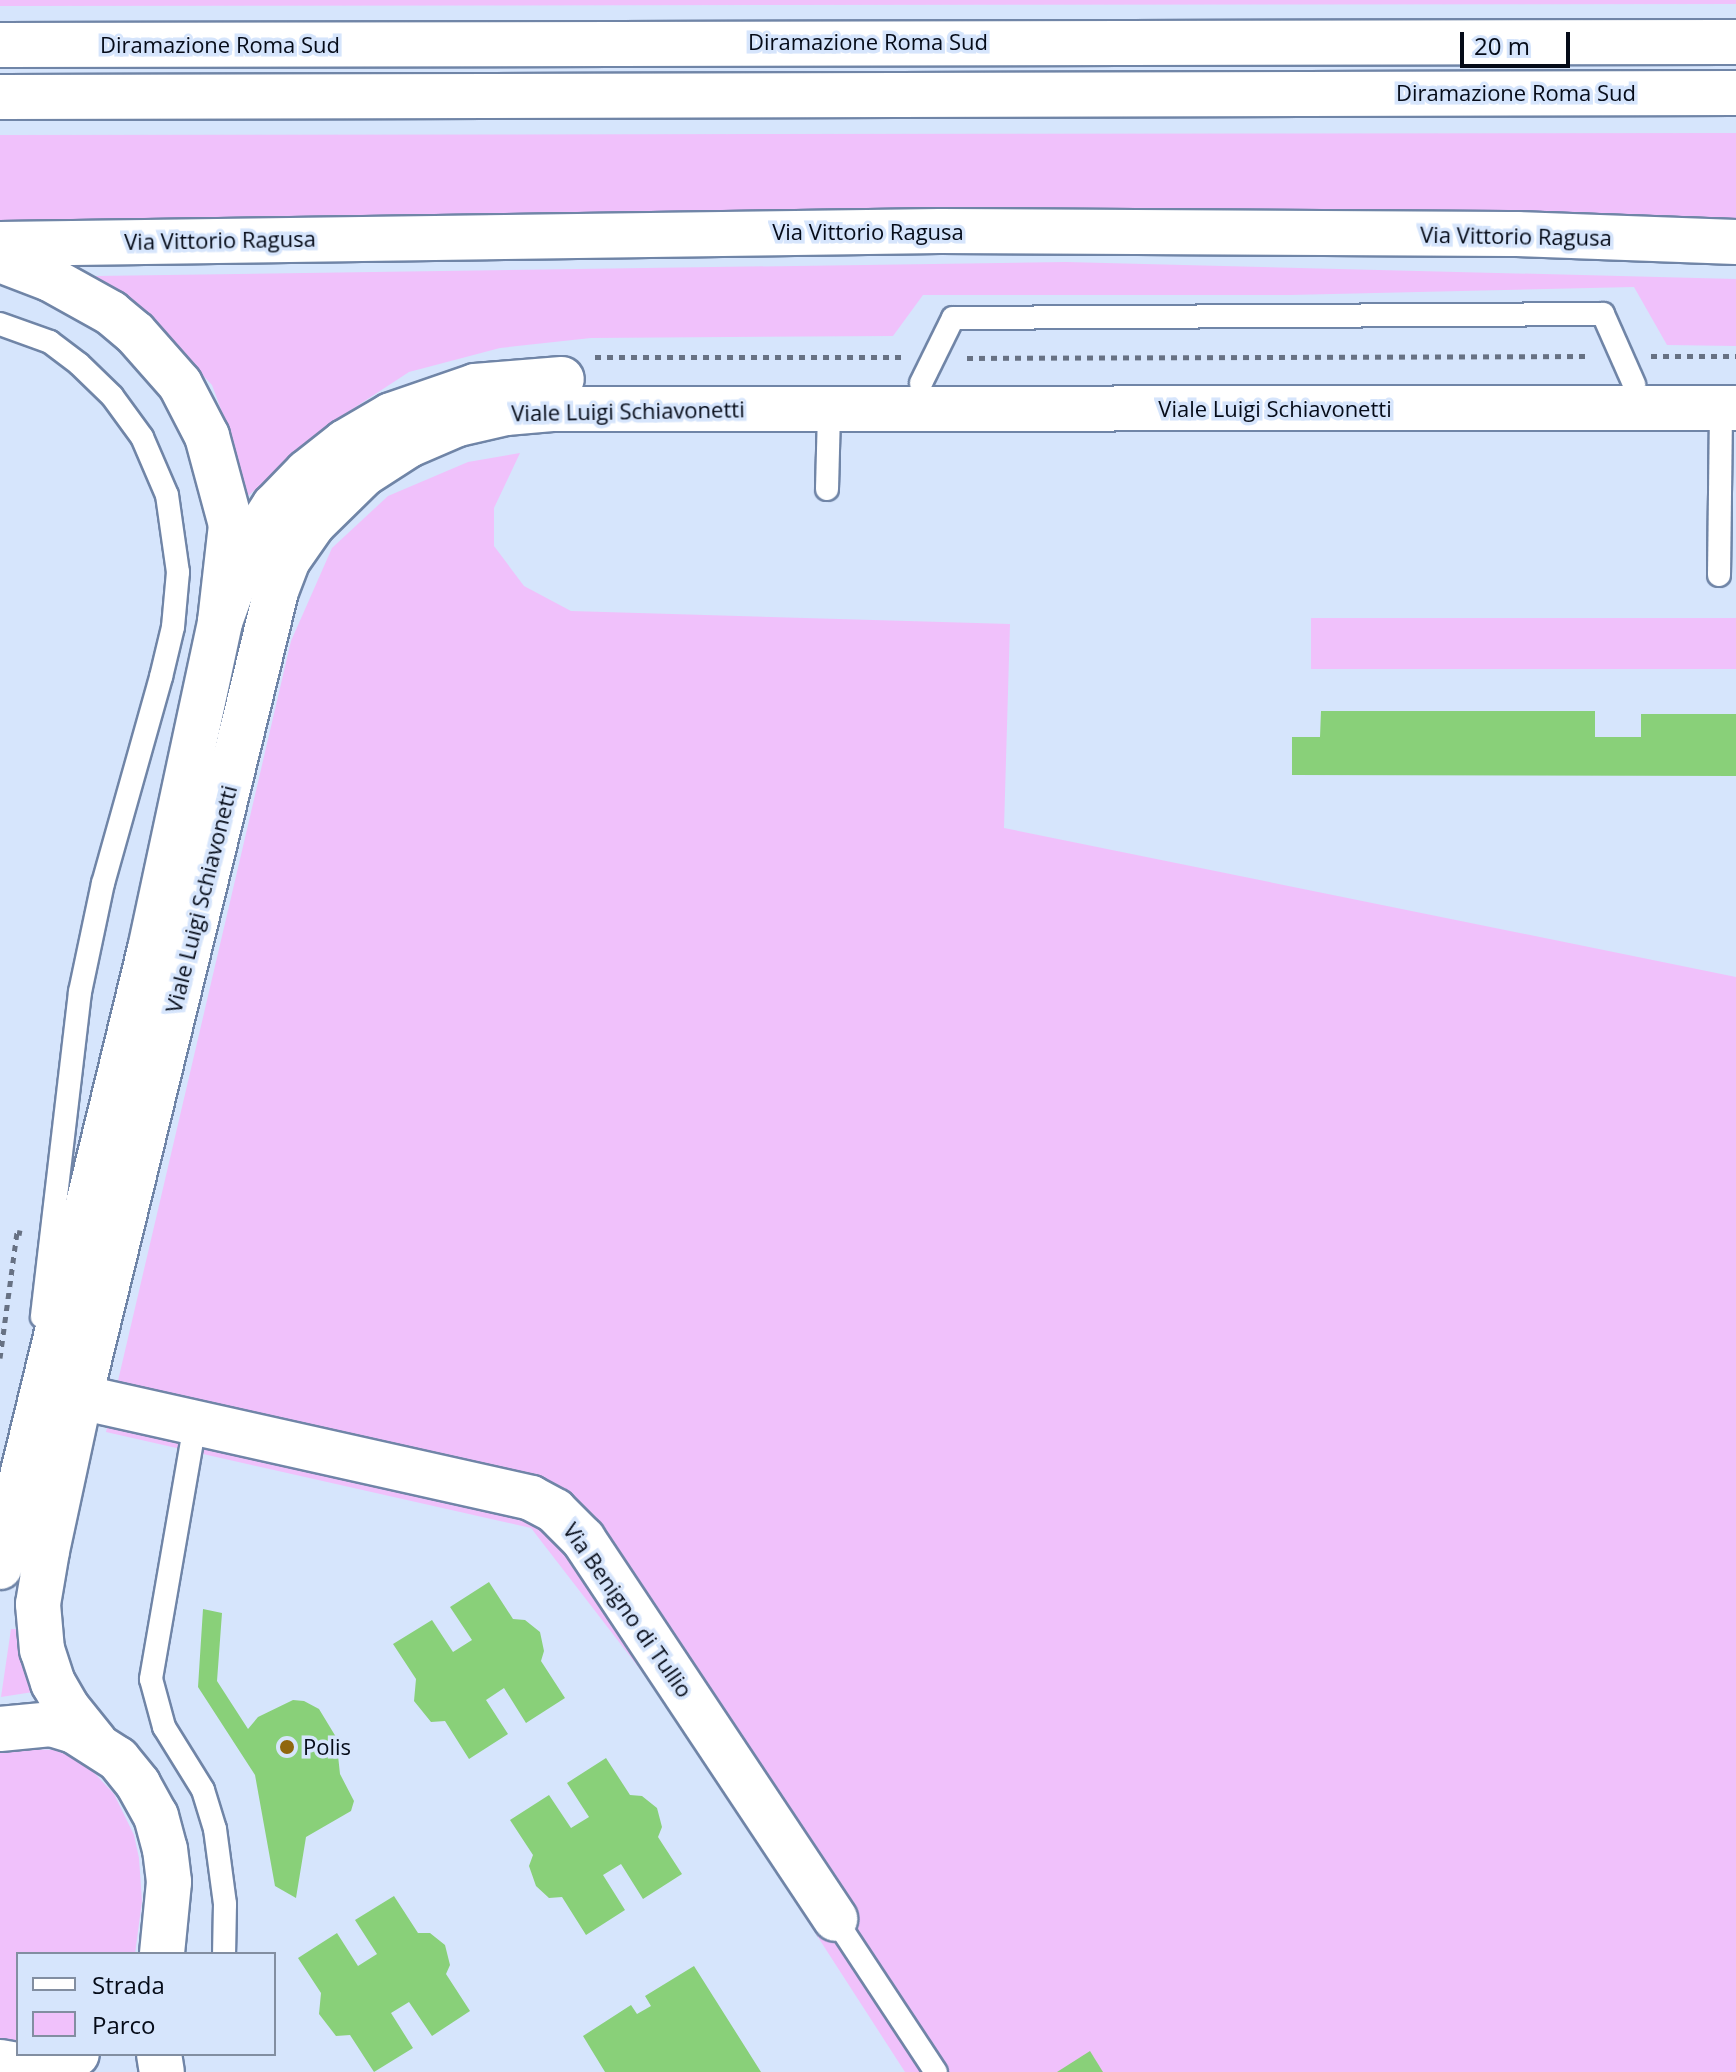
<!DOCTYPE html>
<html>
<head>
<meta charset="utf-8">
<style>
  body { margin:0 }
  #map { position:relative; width:1736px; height:2072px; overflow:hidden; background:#d6e5fc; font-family:"Open Sans",sans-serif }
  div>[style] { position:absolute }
  .green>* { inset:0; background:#f0c1fb; transform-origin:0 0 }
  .building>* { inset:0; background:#89d079 }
  .path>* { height:5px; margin-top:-2.5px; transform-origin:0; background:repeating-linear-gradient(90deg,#677183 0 6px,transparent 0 12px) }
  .roads { filter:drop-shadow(2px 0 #7085a7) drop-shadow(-2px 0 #7085a7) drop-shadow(0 2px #7085a7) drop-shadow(0 -2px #7085a7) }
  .lane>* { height:22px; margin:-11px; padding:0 11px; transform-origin:11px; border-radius:11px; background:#fff }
  .street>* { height:44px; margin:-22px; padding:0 22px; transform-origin:22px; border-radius:22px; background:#fff }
  .secondary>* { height:44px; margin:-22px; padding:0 22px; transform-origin:22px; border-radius:22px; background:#fff }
  .highway>* { height:44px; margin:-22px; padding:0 22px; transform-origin:22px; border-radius:22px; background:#fff }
  .dots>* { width:22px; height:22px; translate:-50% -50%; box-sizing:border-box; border:4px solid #d6e5fc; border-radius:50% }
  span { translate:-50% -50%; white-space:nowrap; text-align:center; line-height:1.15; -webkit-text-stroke:7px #d6e5fc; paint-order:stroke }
  .street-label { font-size:22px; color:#050b18 }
  .poi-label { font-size:22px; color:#050b18 }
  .left { translate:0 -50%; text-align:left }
  .legend { position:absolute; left:16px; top:1952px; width:260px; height:104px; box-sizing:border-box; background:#d6e5fc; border:2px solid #828ea1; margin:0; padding:10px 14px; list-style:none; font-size:24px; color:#050b18 }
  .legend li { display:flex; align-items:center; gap:16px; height:40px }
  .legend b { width:40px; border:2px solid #828ea1 }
  .scale { position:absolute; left:1460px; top:32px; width:110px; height:36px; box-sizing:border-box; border:4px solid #050b18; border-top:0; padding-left:10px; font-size:24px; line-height:28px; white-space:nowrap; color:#050b18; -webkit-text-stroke:6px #d6e5fc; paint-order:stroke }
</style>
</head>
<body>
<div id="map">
  <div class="green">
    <i style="clip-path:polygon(0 0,1736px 0,1736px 4px,0 6px)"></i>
    <i style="clip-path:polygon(1736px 133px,1736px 219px,1507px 211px,1143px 211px,0 221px,0 135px)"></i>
    <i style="clip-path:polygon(1066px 262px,1736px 279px,1736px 346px,1667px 345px,1634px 287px,1290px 295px,923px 295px,893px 336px,591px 338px,500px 348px,409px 372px,334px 421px,241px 502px,233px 442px,212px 385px,128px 297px,95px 276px)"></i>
    <i style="clip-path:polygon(520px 453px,494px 508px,494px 546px,524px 586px,571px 611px,1010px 624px,1004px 828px,1736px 977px,1736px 2072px,905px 2072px,670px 1708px,531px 1528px,106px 1432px,291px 641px,332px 548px,388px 496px,468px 462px)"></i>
    <i style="left:1311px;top:618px;width:425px;height:51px"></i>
    <i style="clip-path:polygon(11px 1629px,18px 1629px,22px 1657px,33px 1692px,1px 1697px)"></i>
    <i style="clip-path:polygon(24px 1749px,55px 1750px,84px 1762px,114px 1794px,134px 1835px,139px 1858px,142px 1901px,135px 1954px,18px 1954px,18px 2049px,0 2045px,0 1753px)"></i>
  </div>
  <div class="building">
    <i style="clip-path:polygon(1321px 711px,1595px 711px,1595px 737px,1641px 737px,1641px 714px,1736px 714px,1736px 776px,1292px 775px,1292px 737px,1320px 737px)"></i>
    <i style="clip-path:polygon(489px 1582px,513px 1619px,525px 1620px,540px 1632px,544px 1651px,541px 1661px,565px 1698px,526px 1723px,504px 1688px,486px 1700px,508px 1734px,469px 1759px,445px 1721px,431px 1722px,414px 1701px,416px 1679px,393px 1644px,432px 1620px,453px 1652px,472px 1640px,450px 1607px)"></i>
    <i style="clip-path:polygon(203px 1609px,222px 1613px,217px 1681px,248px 1729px,258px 1717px,293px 1700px,304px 1701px,319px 1709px,336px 1737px,340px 1774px,354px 1801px,351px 1811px,306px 1837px,296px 1898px,275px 1886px,255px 1775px,198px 1687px)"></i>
    <i style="clip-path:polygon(606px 1758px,630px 1795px,642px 1796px,657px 1808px,662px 1827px,658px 1837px,682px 1874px,643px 1899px,621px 1864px,603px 1875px,625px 1910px,586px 1935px,562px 1897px,549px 1898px,536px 1886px,529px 1866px,533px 1855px,510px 1820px,549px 1795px,571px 1828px,589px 1817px,567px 1783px)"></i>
    <i style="clip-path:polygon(394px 1896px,418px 1933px,430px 1933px,445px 1945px,450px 1965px,446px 1974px,470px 2011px,432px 2036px,409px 2002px,391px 2013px,413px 2048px,374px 2072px,350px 2035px,336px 2036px,319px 2014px,321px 1993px,298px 1958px,337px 1933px,358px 1966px,377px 1954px,355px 1920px)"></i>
    <i style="clip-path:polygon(694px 1966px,761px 2072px,605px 2072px,583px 2036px,631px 2005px,637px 2014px,651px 2006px,645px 1996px)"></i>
    <i style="clip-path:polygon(1090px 2051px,1103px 2072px,1057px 2072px)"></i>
  </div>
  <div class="path">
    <i style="left:1651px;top:356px;width:85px"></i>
    <i style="left:595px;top:357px;width:306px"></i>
    <i style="left:967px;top:358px;width:622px;rotate:-0.18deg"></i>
    <i style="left:0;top:1358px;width:127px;rotate:-82.3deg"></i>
    <i style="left:17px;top:1232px;width:5px;rotate:11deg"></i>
  </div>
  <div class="roads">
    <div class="lane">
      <i style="left:0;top:324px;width:53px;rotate:19.8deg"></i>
      <i style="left:50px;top:342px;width:36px;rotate:37deg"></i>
      <i style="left:79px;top:364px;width:46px;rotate:44.1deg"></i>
      <i style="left:112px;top:396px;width:51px;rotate:53.8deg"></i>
      <i style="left:142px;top:437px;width:63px;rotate:66.7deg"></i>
      <i style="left:167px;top:495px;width:78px;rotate:81.9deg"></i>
      <i style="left:178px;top:572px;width:55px;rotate:95.2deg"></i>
      <i style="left:173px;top:627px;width:51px;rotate:103.5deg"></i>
      <i style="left:161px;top:677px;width:214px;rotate:105.7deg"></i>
      <i style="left:103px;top:883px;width:111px;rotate:101.9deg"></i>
      <i style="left:80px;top:992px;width:327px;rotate:96.7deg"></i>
      <i style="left:921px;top:383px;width:72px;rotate:-63.8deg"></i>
      <i style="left:953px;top:318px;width:650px;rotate:-0.35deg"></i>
      <i style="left:1603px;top:314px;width:77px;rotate:66.1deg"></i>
      <i style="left:827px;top:489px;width:79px;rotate:-88.5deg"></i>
      <i style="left:1719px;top:575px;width:167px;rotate:-89.3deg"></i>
      <i style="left:195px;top:1424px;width:259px;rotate:99.8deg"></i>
      <i style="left:151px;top:1679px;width:50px;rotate:74.8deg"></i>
      <i style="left:164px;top:1727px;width:74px;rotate:58.2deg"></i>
      <i style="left:203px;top:1790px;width:41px;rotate:72.9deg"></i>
      <i style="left:215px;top:1829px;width:76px;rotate:82.4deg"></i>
      <i style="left:225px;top:1904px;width:50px;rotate:91.1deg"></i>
      <i style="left:835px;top:1919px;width:183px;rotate:56.6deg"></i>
    </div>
    <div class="street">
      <i style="left:80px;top:1397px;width:462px;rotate:12.6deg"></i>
      <i style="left:531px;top:1498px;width:27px;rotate:28deg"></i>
      <i style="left:555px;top:1511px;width:40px;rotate:45deg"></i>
      <i style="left:583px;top:1539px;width:456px;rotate:56.4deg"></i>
    </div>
    <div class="secondary">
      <i style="left:0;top:1567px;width:636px;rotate:-76.36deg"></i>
      <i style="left:150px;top:949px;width:334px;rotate:-77.9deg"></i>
      <i style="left:220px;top:622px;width:79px;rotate:-70deg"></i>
      <i style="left:247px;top:548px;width:50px;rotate:-57.3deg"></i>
      <i style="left:274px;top:506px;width:47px;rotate:-45.9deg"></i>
      <i style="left:307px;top:472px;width:48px;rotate:-38.3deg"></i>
      <i style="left:345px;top:442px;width:53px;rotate:-30.4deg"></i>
      <i style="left:391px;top:415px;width:89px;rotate:-19deg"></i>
      <i style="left:475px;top:386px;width:87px;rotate:-4.6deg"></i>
      <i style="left:0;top:1729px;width:51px;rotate:-5.6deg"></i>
      <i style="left:51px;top:1724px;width:24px;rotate:17deg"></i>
      <i style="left:74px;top:1731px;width:52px;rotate:32.5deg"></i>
      <i style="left:118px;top:1759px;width:32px;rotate:51deg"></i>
      <i style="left:138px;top:1784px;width:37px;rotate:61deg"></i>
      <i style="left:156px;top:1816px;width:34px;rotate:75deg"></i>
      <i style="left:165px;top:1849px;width:33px;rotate:83deg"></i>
      <i style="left:169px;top:1882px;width:72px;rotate:95.6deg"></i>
      <i style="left:95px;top:1742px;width:45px;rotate:-128.7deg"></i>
      <i style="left:67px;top:1707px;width:28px;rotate:-120deg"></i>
      <i style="left:53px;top:1683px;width:35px;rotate:-108deg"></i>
      <i style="left:42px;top:1650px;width:46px;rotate:-95deg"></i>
      <i style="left:38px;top:1604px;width:54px;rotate:-80.4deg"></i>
      <i style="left:47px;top:1551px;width:157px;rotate:-77.9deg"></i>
      <i style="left:80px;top:1397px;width:829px;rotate:-76.33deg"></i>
      <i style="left:276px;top:591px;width:33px;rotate:-69deg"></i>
      <i style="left:288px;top:560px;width:44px;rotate:-55.2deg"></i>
      <i style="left:313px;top:524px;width:71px;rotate:-44.4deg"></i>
      <i style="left:364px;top:474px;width:54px;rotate:-32.8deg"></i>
      <i style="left:409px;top:445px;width:53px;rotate:-23.2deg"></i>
      <i style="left:458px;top:424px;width:49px;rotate:-12.9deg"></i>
      <i style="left:506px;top:413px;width:46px;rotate:-5deg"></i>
      <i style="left:552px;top:409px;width:1184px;rotate:-0.05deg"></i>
      <i style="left:159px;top:2054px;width:18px;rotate:81deg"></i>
      <i style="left:0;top:2062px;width:36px;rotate:10deg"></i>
      <i style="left:35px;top:2068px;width:44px;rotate:-18.4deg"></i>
    </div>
    <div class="highway">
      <i style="left:0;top:45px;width:1736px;rotate:-0.1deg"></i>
      <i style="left:0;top:97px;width:1736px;rotate:-0.13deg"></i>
      <i style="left:0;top:244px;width:940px;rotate:-0.79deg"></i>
      <i style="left:940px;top:231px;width:577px;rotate:0.3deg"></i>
      <i style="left:1517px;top:234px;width:219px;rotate:2.1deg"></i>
      <i style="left:0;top:260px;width:53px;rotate:20.8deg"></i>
      <i style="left:50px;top:279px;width:70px;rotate:29.1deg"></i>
      <i style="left:111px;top:313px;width:31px;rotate:40deg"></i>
      <i style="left:135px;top:333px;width:68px;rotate:48.6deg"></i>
      <i style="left:180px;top:384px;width:59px;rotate:62.6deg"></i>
      <i style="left:207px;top:436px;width:92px;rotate:74.9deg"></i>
      <i style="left:231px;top:525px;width:98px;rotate:96.5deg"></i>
    </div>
  </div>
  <div class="dots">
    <i style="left:287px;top:1747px;background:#90670e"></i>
  </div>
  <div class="street-label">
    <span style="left:868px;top:42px">Diramazione Roma Sud</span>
    <span style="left:220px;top:45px">Diramazione Roma Sud</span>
    <span style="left:1516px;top:93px">Diramazione Roma Sud</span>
    <span style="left:868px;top:232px">Via Vittorio Ragusa</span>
    <span style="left:1516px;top:236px;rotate:1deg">Via Vittorio Ragusa</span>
    <span style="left:220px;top:240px;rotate:-1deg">Via Vittorio Ragusa</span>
    <span style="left:1275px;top:409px">Viale Luigi Schiavonetti</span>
    <span style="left:628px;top:411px;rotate:-1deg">Viale Luigi Schiavonetti</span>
    <span style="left:201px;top:899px;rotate:-76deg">Viale Luigi Schiavonetti</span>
    <span style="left:628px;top:1610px;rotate:55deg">Via Benigno di Tullio</span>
  </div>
  <div class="poi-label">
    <span class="left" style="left:303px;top:1747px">Polis</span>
  </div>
  <ul class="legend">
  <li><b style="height:10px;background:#fff"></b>Strada</li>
  <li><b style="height:22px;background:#f0c1fb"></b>Parco</li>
  </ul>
  <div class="scale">20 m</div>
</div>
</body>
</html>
